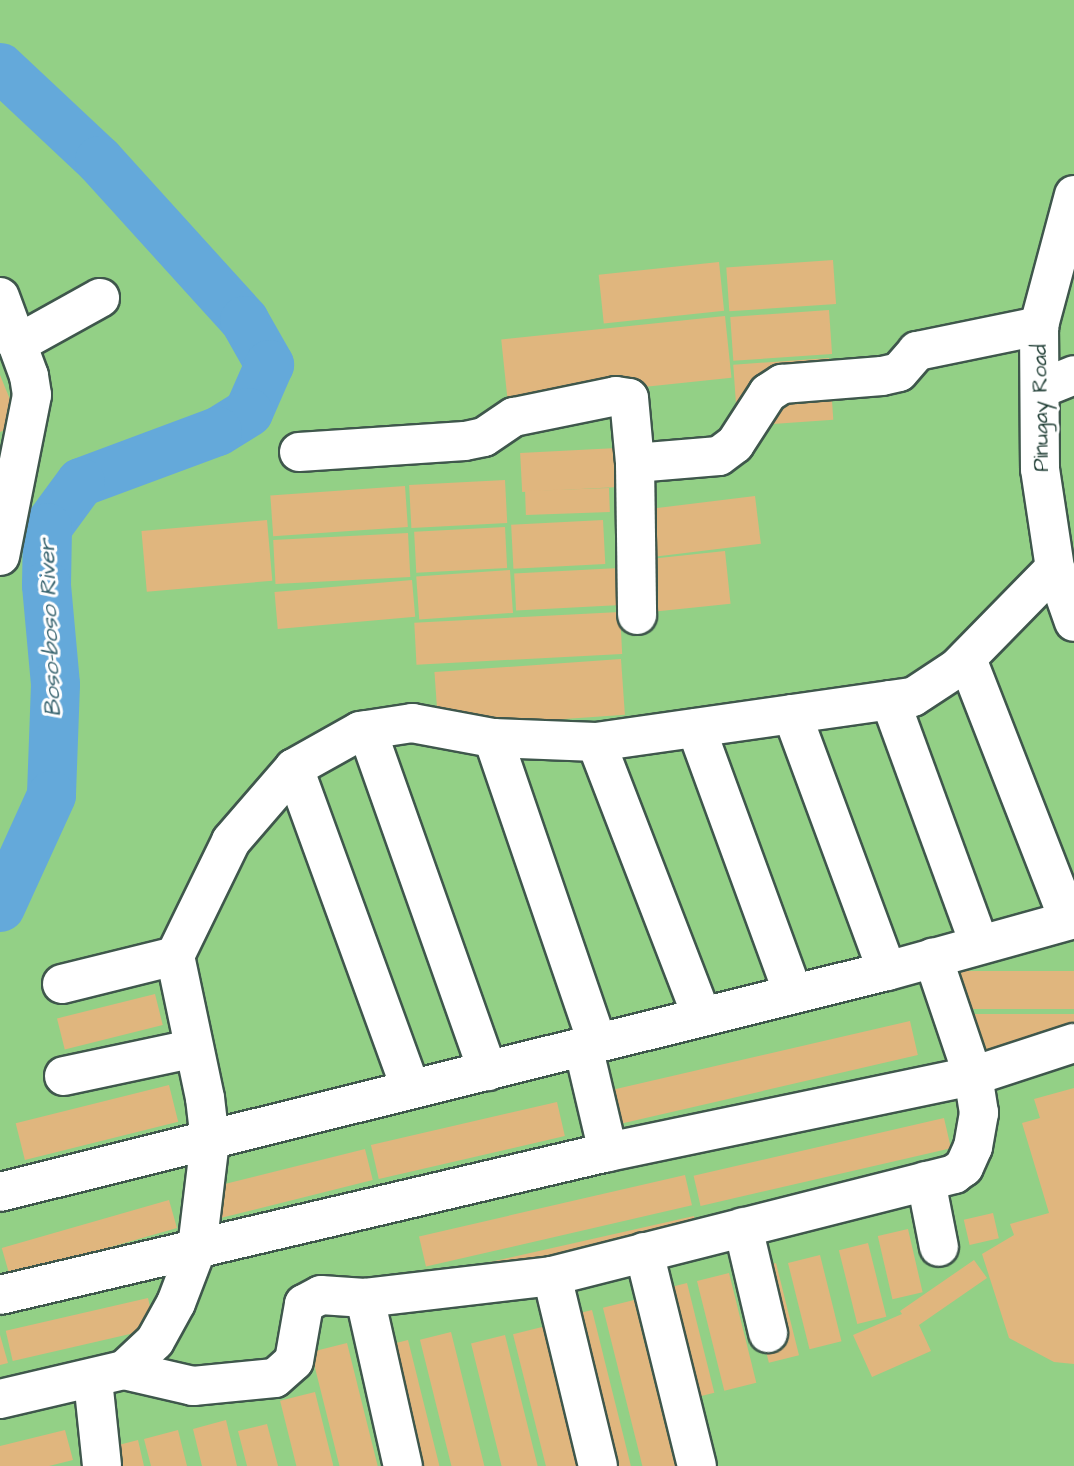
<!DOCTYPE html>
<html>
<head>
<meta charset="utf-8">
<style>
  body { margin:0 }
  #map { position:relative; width:1074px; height:1466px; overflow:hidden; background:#f3ead3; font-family:"Architects Daughter",sans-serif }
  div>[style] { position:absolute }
  .green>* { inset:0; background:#93d086; transform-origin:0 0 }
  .river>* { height:49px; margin:-24.5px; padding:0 24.5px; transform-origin:24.5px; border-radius:24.5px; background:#64a9da }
  .building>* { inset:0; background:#e0b67e; transform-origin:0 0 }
  .roads { filter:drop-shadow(2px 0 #3f574c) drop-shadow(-2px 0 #3f574c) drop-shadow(0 2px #3f574c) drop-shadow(0 -2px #3f574c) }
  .minor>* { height:38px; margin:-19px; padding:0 19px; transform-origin:19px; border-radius:19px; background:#fff }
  span { translate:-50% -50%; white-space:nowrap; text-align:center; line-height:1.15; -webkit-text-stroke:6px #fff; paint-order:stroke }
  .street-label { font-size:21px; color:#1f3d34 }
  .water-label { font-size:23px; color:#37636e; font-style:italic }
</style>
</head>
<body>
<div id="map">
  <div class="green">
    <i style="left:0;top:0;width:1074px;height:1466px"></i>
  </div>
  <div class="river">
    <i style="left:0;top:67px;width:136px;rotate:43.2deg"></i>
    <i style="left:99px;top:160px;width:216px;rotate:47.8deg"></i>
    <i style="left:244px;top:320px;width:51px;rotate:60.4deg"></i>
    <i style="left:269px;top:364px;width:52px;rotate:113.6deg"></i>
    <i style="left:248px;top:412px;width:36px;rotate:148deg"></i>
    <i style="left:217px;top:431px;width:146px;rotate:159.6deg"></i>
    <i style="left:80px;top:482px;width:56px;rotate:126.3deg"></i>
    <i style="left:47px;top:527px;width:58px;rotate:91deg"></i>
    <i style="left:46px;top:585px;width:99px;rotate:84.8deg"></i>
    <i style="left:55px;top:684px;width:111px;rotate:92.1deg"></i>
    <i style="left:51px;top:795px;width:123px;rotate:114.5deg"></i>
  </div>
  <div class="building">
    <i style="left:833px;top:260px;width:44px;height:107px;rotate:86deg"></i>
    <i style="left:719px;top:262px;width:49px;height:121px;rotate:84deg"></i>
    <i style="left:829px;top:310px;width:44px;height:99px;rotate:86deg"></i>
    <i style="left:725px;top:316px;width:62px;height:225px;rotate:84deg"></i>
    <i style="left:829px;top:358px;width:62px;height:96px;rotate:86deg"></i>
    <i style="clip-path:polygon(0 375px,20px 424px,0 432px)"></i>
    <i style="left:617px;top:448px;width:39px;height:97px;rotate:87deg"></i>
    <i style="left:505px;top:480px;width:43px;height:96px;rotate:87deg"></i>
    <i style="left:405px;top:486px;width:41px;height:135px;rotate:86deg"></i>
    <i style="left:609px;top:488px;width:24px;height:84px;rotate:88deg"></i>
    <i style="left:755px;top:496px;width:48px;height:130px;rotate:83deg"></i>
    <i style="left:267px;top:520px;width:61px;height:126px;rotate:85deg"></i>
    <i style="left:603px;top:520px;width:44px;height:92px;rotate:87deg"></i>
    <i style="left:505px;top:527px;width:41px;height:91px;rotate:87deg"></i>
    <i style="left:408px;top:533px;width:44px;height:135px;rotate:87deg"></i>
    <i style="left:725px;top:551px;width:53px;height:85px;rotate:84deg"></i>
    <i style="left:619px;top:568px;width:37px;height:105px;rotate:87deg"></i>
    <i style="left:510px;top:570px;width:43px;height:94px;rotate:86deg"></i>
    <i style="left:412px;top:580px;width:37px;height:138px;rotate:85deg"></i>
    <i style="left:620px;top:612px;width:42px;height:206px;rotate:87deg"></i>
    <i style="left:621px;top:659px;width:56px;height:187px;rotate:86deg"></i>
    <i style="left:1074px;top:971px;width:38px;height:130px;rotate:90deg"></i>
    <i style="left:155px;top:994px;width:32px;height:101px;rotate:76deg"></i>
    <i style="left:1074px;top:1014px;width:39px;height:115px;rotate:90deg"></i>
    <i style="left:910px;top:1021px;width:35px;height:324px;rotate:77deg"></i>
    <i style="left:169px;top:1085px;width:38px;height:158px;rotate:76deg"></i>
    <i style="clip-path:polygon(1074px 1088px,1074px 1364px,1054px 1362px,1009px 1338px,982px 1254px,1014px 1235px,1010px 1224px,1049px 1213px,1022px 1123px,1040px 1118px,1034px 1099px)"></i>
    <i style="left:557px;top:1102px;width:35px;height:191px;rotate:77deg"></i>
    <i style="left:944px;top:1118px;width:31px;height:257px;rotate:77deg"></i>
    <i style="left:365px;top:1149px;width:32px;height:159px;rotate:76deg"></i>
    <i style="left:685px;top:1175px;width:31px;height:273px;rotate:77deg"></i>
    <i style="left:169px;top:1200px;width:29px;height:174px;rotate:74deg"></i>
    <i style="left:993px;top:1213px;width:26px;height:30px;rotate:77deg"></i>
    <i style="clip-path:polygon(694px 1216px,701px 1247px,442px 1273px)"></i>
    <i style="left:908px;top:1229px;width:65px;height:31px;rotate:77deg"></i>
    <i style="left:868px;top:1243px;width:76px;height:30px;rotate:76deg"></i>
    <i style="left:820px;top:1255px;width:89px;height:33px;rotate:76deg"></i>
    <i style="clip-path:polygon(974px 1260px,987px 1278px,919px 1325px,931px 1351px,872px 1377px,853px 1335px,902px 1314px,900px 1311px)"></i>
    <i style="left:776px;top:1263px;width:95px;height:31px;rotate:76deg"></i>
    <i style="left:729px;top:1273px;width:113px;height:33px;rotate:76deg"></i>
    <i style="left:687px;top:1283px;width:113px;height:33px;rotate:76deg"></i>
    <i style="left:148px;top:1298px;width:31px;height:146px;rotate:77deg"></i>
    <i style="left:634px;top:1300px;width:171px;height:32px;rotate:76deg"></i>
    <i style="left:592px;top:1310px;width:161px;height:33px;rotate:76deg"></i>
    <i style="left:546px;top:1326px;width:145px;height:34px;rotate:76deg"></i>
    <i style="left:451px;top:1332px;width:138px;height:32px;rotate:76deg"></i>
    <i style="clip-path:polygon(0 1335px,8px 1363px,0 1365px)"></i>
    <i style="left:505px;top:1335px;width:135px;height:35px;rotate:76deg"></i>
    <i style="left:408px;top:1340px;width:130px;height:31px;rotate:76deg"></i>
    <i style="left:347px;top:1343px;width:127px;height:37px;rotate:76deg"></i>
    <i style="left:315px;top:1392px;width:76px;height:36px;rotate:76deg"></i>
    <i style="clip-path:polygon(226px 1420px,237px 1466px,202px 1466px,193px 1429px)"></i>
    <i style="clip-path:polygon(267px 1424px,278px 1466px,247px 1466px,238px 1431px)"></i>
    <i style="clip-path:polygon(65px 1430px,73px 1460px,49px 1466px,0 1466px,0 1446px)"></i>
    <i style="clip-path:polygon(178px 1430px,187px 1466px,151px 1466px,144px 1439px)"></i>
    <i style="clip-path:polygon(138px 1440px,144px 1466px,107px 1466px,103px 1449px)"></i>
  </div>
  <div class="roads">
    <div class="minor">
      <i style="left:1074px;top:195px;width:136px;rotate:105deg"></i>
      <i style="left:1039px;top:326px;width:143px;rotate:89.6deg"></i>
      <i style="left:1040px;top:469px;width:100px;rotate:81.4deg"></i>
      <i style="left:1055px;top:568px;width:57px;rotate:70.6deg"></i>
      <i style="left:0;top:297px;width:84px;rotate:69.8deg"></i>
      <i style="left:29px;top:376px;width:19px;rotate:81deg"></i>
      <i style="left:32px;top:395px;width:164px;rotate:101.2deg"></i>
      <i style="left:17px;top:344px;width:95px;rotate:-29deg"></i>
      <i style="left:1040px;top:389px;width:37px;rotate:-22deg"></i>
      <i style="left:299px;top:452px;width:166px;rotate:-3.8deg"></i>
      <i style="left:465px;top:441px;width:19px;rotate:-12deg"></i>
      <i style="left:484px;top:437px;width:36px;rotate:-34deg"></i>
      <i style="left:514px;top:417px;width:104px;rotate:-11.6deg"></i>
      <i style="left:616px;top:396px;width:13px;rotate:9deg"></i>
      <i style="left:629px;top:398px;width:65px;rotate:84.7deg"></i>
      <i style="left:635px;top:463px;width:152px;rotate:89.2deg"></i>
      <i style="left:635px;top:463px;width:84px;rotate:-4.8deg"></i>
      <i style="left:719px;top:456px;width:20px;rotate:-37deg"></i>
      <i style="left:735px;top:444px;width:61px;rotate:-57.1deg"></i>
      <i style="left:768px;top:393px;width:17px;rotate:-33deg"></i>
      <i style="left:782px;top:384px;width:100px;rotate:-4.6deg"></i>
      <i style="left:882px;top:376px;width:17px;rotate:-13deg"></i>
      <i style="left:899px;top:372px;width:28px;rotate:-49deg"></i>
      <i style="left:917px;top:351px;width:125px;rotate:-11.6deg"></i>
      <i style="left:967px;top:659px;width:280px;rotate:68.7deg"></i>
      <i style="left:890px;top:700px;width:259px;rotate:69.9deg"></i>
      <i style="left:792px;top:714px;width:274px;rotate:69.7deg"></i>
      <i style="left:696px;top:728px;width:280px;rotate:69.9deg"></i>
      <i style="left:367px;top:730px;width:362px;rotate:70.5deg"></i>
      <i style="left:493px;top:738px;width:320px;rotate:71.1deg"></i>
      <i style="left:596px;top:742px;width:292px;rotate:68.9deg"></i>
      <i style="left:294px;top:768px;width:342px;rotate:70deg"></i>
      <i style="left:62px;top:984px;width:116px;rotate:-13.9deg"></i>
      <i style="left:583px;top:1046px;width:109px;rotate:76.7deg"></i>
      <i style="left:64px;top:1076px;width:130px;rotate:-12deg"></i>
      <i style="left:926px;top:1181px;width:67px;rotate:78.9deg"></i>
      <i style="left:0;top:1192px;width:914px;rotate:-13.99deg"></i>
      <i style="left:887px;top:971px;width:194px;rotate:-15.5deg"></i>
      <i style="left:743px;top:1227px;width:109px;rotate:76.7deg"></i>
      <i style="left:644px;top:1252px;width:220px;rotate:76.1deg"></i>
      <i style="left:552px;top:1276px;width:195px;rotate:76.4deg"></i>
      <i style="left:0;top:1295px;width:625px;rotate:-13.24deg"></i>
      <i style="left:608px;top:1152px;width:373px;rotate:-11.8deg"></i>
      <i style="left:973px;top:1076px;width:106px;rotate:-18.1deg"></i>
      <i style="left:365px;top:1298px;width:172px;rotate:77.3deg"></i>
      <i style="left:124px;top:1370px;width:71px;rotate:13.1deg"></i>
      <i style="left:193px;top:1386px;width:82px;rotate:-5.6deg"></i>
      <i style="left:275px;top:1378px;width:25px;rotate:-42deg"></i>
      <i style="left:294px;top:1361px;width:58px;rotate:-80deg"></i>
      <i style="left:304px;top:1304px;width:19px;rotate:-28deg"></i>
      <i style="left:321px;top:1295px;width:44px;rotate:3.9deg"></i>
      <i style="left:365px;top:1298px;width:188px;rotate:-6.7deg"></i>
      <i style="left:552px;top:1276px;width:415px;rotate:-14.2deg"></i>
      <i style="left:954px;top:1174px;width:12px;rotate:-35deg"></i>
      <i style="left:964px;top:1167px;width:22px;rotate:-66deg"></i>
      <i style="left:973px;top:1147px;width:35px;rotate:-80deg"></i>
      <i style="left:979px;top:1113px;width:37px;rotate:-99deg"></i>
      <i style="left:973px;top:1076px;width:125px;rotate:-108.7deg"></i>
      <i style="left:93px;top:1380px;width:86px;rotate:84deg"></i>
      <i style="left:0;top:1399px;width:127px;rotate:-13.2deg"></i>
      <i style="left:124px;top:1370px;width:42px;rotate:-43.1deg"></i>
      <i style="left:155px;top:1341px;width:43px;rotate:-61.1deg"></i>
      <i style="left:176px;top:1303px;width:59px;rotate:-69.1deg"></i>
      <i style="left:197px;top:1248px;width:108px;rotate:-83.1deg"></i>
      <i style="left:210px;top:1141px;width:43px;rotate:-96.6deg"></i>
      <i style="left:205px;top:1098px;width:145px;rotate:-101.9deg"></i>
      <i style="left:175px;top:956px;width:128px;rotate:-64deg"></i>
      <i style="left:231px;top:841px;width:96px;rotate:-49.2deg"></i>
      <i style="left:294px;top:768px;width:76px;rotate:-29.3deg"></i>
      <i style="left:360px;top:731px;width:53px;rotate:-8.7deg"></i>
      <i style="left:412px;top:723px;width:82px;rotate:10.5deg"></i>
      <i style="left:493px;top:738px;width:103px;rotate:2.2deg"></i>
      <i style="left:596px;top:742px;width:320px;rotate:-8.1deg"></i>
      <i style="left:913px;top:697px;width:53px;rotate:-33.4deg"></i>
      <i style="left:957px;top:668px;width:140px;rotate:-45.6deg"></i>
    </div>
  </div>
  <div class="street-label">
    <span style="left:1041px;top:408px;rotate:-91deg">Pinugay Road</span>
  </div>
  <div class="water-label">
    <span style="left:50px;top:628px;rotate:-92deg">Boso-boso River</span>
  </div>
</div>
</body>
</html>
